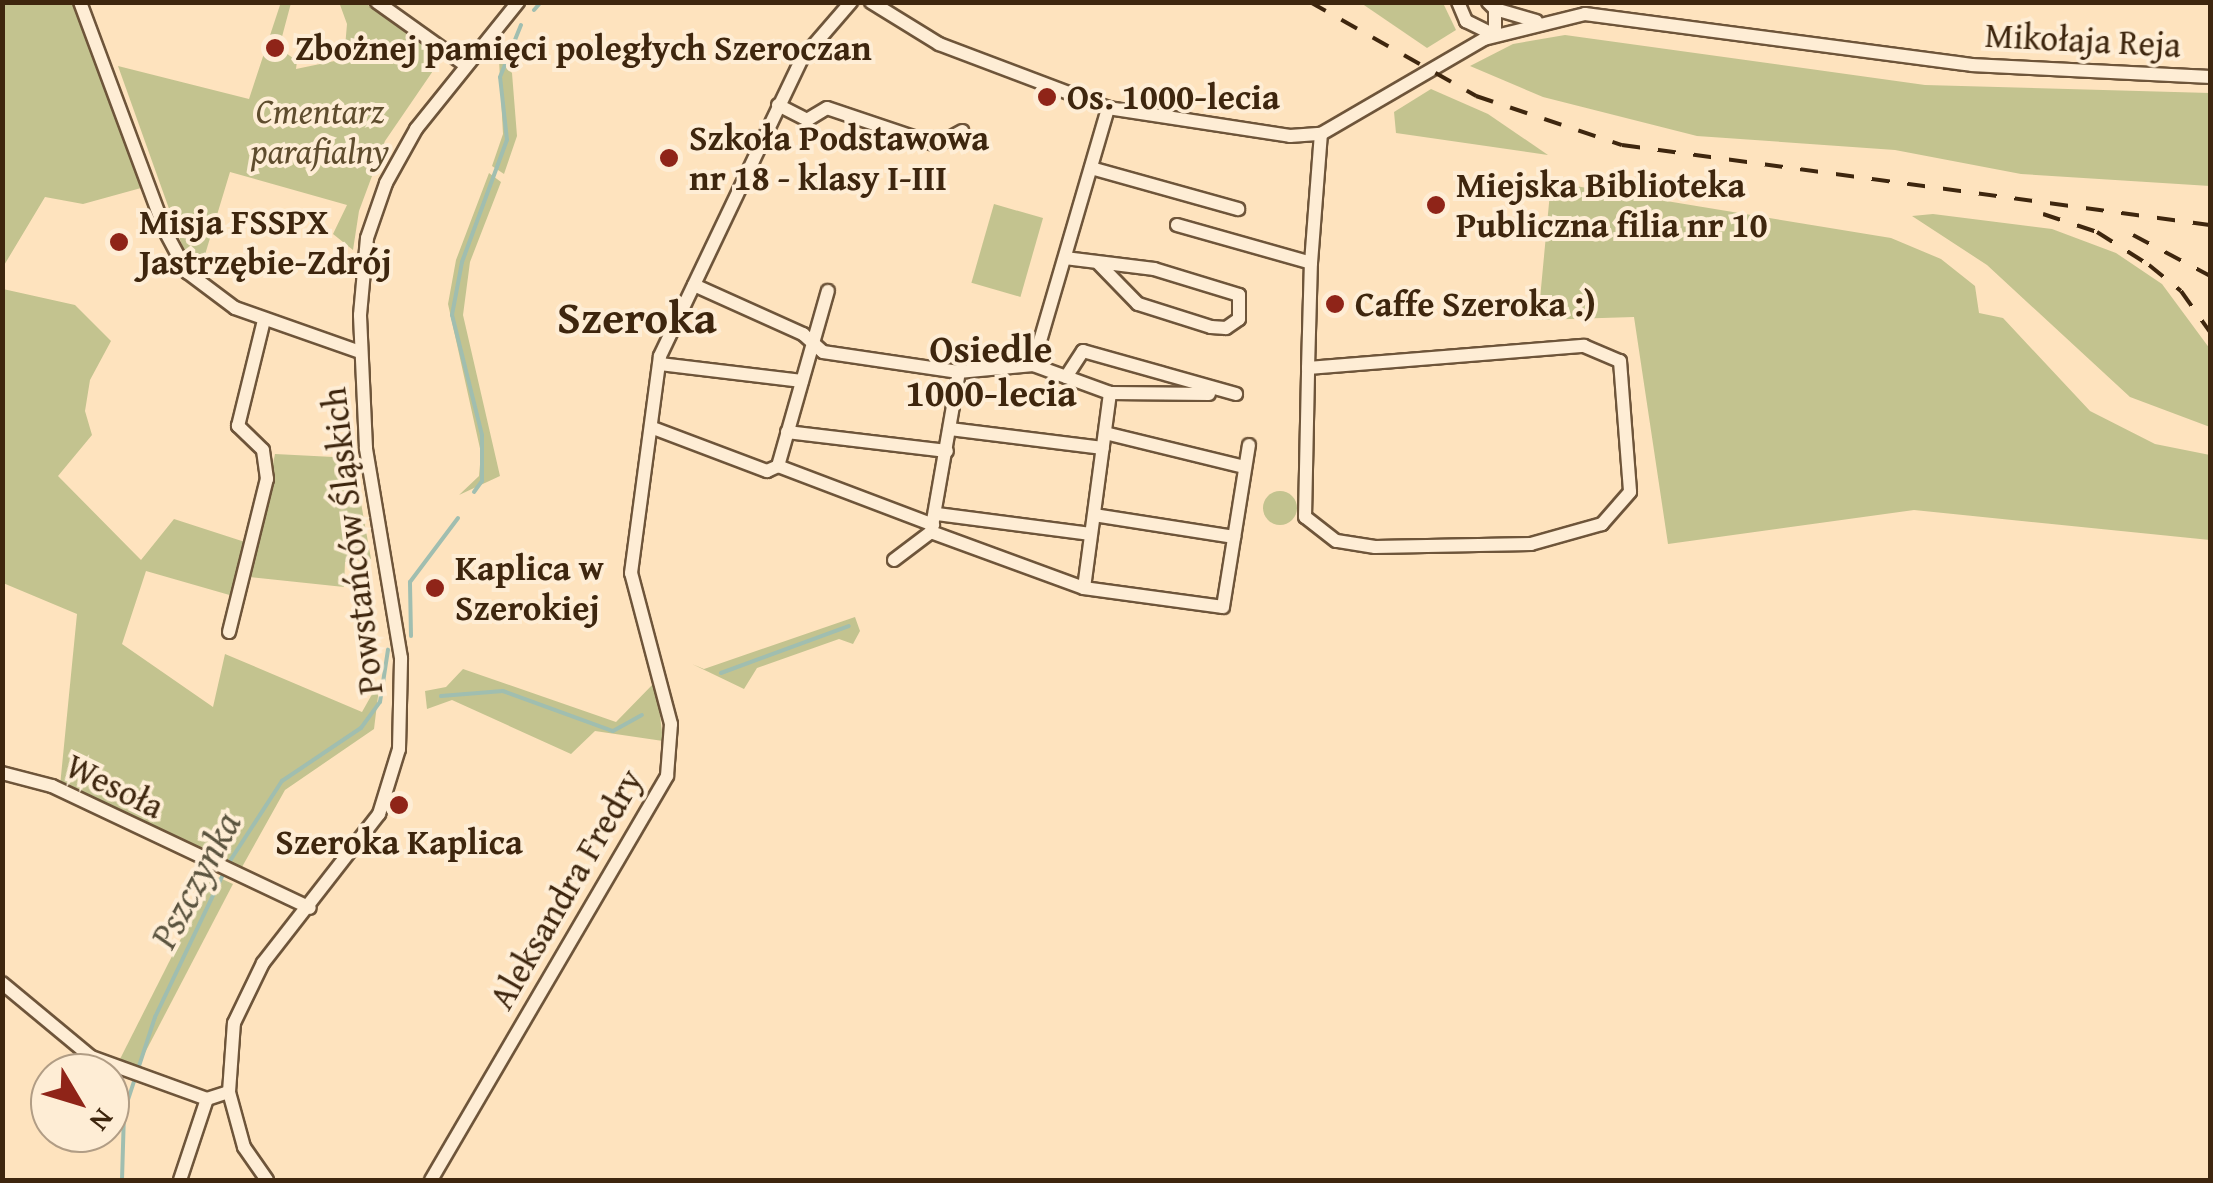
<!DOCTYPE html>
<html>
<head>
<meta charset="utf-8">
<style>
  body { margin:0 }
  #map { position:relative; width:2213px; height:1183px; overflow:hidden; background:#fee3be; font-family:"Gentium Book Plus",serif }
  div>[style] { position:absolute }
  .green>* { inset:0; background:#c3c38f; transform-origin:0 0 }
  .round { border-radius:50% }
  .stream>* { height:4px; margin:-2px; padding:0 2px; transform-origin:2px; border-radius:2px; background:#a0beb0 }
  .roads { filter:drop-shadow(2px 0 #6e553a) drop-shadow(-2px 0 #6e553a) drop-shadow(0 2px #6e553a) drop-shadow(0 -2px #6e553a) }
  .minor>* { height:12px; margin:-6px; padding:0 6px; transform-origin:6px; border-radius:6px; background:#feedd5 }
  .rail>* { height:4px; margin-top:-2px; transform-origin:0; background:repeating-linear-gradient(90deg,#3e260e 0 18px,transparent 0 36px) }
  .dots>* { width:28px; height:28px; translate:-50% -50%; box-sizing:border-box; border:5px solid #feedd5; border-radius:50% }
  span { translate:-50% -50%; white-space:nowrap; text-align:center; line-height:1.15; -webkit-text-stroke:8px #feedd5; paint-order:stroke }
  .street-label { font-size:35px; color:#3e260e }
  .poi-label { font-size:35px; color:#3e260e; font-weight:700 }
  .left { translate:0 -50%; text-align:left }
  .park-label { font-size:35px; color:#5f4d2e; font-style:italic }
  .neighbourhood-label { font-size:38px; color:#3e260e; font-weight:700 }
  .water-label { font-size:38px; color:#5b543f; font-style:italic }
  .district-label { font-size:45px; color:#3e260e; font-weight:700 }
  .frame { position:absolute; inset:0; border:5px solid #3e260e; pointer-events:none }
  .north { position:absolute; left:30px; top:1053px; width:100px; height:100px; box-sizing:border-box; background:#feedd5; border:2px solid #b19d85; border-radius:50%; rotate:128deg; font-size:28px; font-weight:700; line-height:40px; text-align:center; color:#3e260e }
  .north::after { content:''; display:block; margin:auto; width:35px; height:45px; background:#8f2418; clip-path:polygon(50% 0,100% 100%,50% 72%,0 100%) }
</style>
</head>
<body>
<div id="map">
  <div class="green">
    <i style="clip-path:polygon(281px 2px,291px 3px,279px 48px,297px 61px,296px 69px,344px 59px,347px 24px,339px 2px,365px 3px,434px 52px,437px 65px,385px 141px,359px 211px,353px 250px,333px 234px,347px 205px,230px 172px,204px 258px,187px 259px,118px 66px,249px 99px)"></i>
    <i style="clip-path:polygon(3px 3px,72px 3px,141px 188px,83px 204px,45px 197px,3px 267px)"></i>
    <i style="clip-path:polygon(1361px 3px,1443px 3px,1456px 30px,1427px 48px)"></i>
    <i style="clip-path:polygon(1565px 35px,1925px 85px,2210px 93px,2210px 186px,2021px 174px,1895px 150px,1697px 136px,1543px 97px,1470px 66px,1513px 44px)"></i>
    <i style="clip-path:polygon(499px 60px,512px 73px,517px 136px,504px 174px,492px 166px,503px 134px)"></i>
    <i style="clip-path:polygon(1431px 89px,1488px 114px,1548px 155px,1396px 133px,1394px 112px)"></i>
    <i style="clip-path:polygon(489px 173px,501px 182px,470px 262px,463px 315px,500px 476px,459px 495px,479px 476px,481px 453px,448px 304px,456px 260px)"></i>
    <i style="clip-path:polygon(1551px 182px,1891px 238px,1941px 259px,1975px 286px,1979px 313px,2003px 318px,2090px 411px,2155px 444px,2210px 455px,2210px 540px,1914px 510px,1668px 544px,1634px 317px,1538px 320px)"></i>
    <i style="left:994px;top:204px;width:51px;height:82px;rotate:16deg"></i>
    <i style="clip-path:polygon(1933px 214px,2052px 229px,2116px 253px,2162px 284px,2210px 349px,2210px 427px,2130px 397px,1987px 265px,1912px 216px)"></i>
    <i style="clip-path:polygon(3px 289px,75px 305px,111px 341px,90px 380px,85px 411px,92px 435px,58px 476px,141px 560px,174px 519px,248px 543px,233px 596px,146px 571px,122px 644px,213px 707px,225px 654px,362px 712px,380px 680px,374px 729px,285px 790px,242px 867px,60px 786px,77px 614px,3px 583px)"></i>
    <i style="clip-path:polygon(275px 454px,353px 458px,371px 559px,345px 562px,344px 587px,250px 577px)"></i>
    <i class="round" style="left:1263px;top:491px;width:34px;height:34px"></i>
    <i style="clip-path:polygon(855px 617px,860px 631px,853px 644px,839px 639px,757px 668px,744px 689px,692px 664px,704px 669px)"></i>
    <i style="clip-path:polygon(463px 669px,616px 722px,656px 681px,663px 741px,595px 731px,571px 754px,452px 700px,427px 709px,425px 691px,446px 687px)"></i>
    <i style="clip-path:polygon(213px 875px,233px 884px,137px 1068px,118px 1063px)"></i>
  </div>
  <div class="stream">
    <i style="left:534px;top:10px;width:11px;rotate:-49deg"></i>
    <i style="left:474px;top:492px;width:14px;rotate:-54deg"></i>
    <i style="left:482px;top:481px;width:46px;rotate:-90deg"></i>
    <i style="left:482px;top:435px;width:124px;rotate:-104deg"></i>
    <i style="left:452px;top:315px;width:54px;rotate:-79.3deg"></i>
    <i style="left:462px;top:262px;width:130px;rotate:-69.8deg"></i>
    <i style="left:507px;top:140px;width:63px;rotate:-96.3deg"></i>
    <i style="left:500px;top:77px;width:56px;rotate:-68deg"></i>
    <i style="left:411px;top:636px;width:54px;rotate:-91.1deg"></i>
    <i style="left:410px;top:582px;width:80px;rotate:-53.1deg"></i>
    <i style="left:721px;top:673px;width:136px;rotate:-20.2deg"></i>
    <i style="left:441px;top:696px;width:62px;rotate:-4.6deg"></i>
    <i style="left:503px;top:691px;width:117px;rotate:20deg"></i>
    <i style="left:613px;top:731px;width:33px;rotate:-29deg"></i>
    <i style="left:122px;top:1180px;width:68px;rotate:-88.3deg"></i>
    <i style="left:124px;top:1112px;width:100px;rotate:-71.9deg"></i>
    <i style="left:155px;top:1017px;width:170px;rotate:-64.5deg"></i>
    <i style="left:228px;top:864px;width:99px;rotate:-57deg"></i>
    <i style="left:282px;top:781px;width:95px;rotate:-33.9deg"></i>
    <i style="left:361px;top:728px;width:32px;rotate:-54deg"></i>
    <i style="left:380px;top:702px;width:53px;rotate:-81.3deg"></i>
  </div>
  <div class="roads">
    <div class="minor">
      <i style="left:80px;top:2px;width:244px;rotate:69.6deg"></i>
      <i style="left:165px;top:231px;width:47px;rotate:61.8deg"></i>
      <i style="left:187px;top:272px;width:60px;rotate:36.9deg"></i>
      <i style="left:235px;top:308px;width:133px;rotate:19.4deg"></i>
      <i style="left:377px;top:2px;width:107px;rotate:35.5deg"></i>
      <i style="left:871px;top:2px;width:80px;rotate:31.7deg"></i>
      <i style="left:939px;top:44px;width:181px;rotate:20.7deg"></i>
      <i style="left:1108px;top:108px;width:184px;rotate:8.7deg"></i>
      <i style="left:1290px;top:136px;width:31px;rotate:-4deg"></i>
      <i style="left:1321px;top:134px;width:189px;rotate:-30.2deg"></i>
      <i style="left:1484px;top:39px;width:104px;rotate:-13.9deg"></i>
      <i style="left:1585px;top:14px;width:390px;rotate:7.5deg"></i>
      <i style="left:1972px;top:65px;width:238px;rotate:2.9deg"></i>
      <i style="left:1458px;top:2px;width:21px;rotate:67deg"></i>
      <i style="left:1466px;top:21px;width:32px;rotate:26deg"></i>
      <i style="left:1495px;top:35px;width:26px;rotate:-90deg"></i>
      <i style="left:1495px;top:9px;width:10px;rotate:-135deg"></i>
      <i style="left:1495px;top:9px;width:43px;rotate:16.3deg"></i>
      <i style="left:778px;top:105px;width:33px;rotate:27deg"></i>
      <i style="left:807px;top:120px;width:23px;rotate:-31deg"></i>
      <i style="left:827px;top:108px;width:116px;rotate:18.6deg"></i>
      <i style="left:937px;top:145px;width:29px;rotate:-29deg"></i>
      <i style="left:1091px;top:168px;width:153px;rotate:15.6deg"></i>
      <i style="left:1177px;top:225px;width:139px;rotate:15.8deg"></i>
      <i style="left:1065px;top:258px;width:90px;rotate:7deg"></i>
      <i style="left:1154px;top:269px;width:89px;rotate:17deg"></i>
      <i style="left:1239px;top:295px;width:24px;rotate:90deg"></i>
      <i style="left:1239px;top:319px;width:16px;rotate:145deg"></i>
      <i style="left:1226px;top:328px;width:15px;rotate:-176deg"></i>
      <i style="left:1211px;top:327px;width:77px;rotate:-162.5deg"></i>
      <i style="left:1138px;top:304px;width:56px;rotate:-134.3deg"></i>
      <i style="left:694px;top:285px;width:120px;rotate:24.2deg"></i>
      <i style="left:803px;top:334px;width:27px;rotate:42deg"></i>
      <i style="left:823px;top:352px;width:137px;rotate:8.4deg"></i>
      <i style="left:660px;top:364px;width:143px;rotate:6.8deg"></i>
      <i style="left:1308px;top:368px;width:277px;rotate:-4.6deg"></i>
      <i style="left:1584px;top:346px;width:39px;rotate:23deg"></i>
      <i style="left:1620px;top:361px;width:131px;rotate:85.6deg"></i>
      <i style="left:1630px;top:492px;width:43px;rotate:131.2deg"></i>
      <i style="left:1602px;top:524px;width:74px;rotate:164.3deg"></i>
      <i style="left:1531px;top:544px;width:156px;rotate:178.9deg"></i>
      <i style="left:1375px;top:547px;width:39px;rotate:-171deg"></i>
      <i style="left:1336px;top:541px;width:39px;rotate:-142deg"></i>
      <i style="left:1305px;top:517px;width:149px;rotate:-88.8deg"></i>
      <i style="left:1308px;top:368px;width:105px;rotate:-88.4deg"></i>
      <i style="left:1311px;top:263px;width:129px;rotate:-85.6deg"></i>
      <i style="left:1066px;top:377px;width:31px;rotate:-57deg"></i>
      <i style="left:1083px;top:351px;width:159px;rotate:15.7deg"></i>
      <i style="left:1110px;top:393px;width:99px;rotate:0.6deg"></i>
      <i style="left:653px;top:428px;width:122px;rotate:20.7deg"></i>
      <i style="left:767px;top:471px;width:12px;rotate:-24deg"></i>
      <i style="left:778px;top:466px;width:166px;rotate:20.8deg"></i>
      <i style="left:950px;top:429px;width:154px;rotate:7.1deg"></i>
      <i style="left:787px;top:432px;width:161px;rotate:6.8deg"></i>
      <i style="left:1105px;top:433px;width:144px;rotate:13.7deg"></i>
      <i style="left:778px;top:466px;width:182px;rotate:-74.1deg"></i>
      <i style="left:937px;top:514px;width:155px;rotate:7.4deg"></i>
      <i style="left:1094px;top:515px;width:142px;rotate:8.9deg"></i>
      <i style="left:931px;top:532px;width:163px;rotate:20.1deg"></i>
      <i style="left:1084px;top:588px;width:197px;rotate:-82.4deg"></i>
      <i style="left:1110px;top:393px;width:82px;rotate:-160deg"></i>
      <i style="left:894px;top:560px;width:46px;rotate:-37.1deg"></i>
      <i style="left:931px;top:532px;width:162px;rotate:-80.1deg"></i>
      <i style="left:959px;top:372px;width:74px;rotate:-5.4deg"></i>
      <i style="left:1033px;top:365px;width:268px;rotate:-73.7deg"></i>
      <i style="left:1084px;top:588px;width:140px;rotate:7.8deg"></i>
      <i style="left:1223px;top:607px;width:164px;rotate:-80.9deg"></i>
      <i style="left:229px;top:632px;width:158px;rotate:-76.1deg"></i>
      <i style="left:267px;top:479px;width:29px;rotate:-98deg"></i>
      <i style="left:263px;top:450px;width:35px;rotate:-136deg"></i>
      <i style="left:238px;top:426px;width:109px;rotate:-76.2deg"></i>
      <i style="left:2px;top:773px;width:52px;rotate:14.6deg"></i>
      <i style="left:52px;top:786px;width:285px;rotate:25.3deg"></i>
      <i style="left:2px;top:983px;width:116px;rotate:39.7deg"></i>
      <i style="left:91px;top:1057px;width:123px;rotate:19.9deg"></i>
      <i style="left:180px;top:1180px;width:85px;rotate:-71.6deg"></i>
      <i style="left:207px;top:1099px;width:23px;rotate:-18deg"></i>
      <i style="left:267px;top:1180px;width:40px;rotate:-124.9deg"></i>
      <i style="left:244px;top:1147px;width:57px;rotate:-105.3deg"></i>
      <i style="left:229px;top:1092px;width:69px;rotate:-85.9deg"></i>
      <i style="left:234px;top:1023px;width:67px;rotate:-64.2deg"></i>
      <i style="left:263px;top:963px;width:189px;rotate:-52.1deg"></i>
      <i style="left:379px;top:814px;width:68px;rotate:-72.9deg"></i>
      <i style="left:399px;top:749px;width:91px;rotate:-88.7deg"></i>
      <i style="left:401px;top:658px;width:213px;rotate:-99.5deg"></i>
      <i style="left:366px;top:448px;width:133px;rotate:-92.6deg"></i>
      <i style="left:360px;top:315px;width:77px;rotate:-84.8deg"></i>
      <i style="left:367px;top:238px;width:58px;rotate:-70.9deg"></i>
      <i style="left:386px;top:183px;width:62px;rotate:-60.9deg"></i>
      <i style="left:416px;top:129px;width:163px;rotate:-51.2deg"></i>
      <i style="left:431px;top:1180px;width:468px;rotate:-59.7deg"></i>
      <i style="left:667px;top:776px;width:52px;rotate:-85.6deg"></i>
      <i style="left:671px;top:724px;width:156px;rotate:-104.8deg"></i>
      <i style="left:631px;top:573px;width:219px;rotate:-82.4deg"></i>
      <i style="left:660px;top:356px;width:328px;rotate:-64.5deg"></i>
      <i style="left:801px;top:60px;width:77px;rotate:-49.2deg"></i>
    </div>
  </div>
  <div class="rail">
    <i style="left:1310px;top:2px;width:191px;rotate:29.5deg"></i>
    <i style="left:1476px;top:96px;width:154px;rotate:18.6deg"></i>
    <i style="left:1622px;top:145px;width:593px;rotate:7.75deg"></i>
    <i style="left:2043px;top:214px;width:57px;rotate:18.4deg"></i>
    <i style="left:2097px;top:232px;width:62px;rotate:32.4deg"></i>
    <i style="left:2149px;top:265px;width:41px;rotate:39.1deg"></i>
    <i style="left:2181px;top:291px;width:50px;rotate:54.7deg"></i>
    <i style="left:2133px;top:235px;width:87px;rotate:28deg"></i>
  </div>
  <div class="dots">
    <i style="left:275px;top:48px;background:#8f2418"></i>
    <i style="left:1047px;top:97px;background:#8f2418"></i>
    <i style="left:669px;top:158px;background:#8f2418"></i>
    <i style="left:1436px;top:205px;background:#8f2418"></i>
    <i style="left:119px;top:242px;background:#8f2418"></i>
    <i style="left:1335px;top:304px;background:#8f2418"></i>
    <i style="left:435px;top:588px;background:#8f2418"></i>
    <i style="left:399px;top:805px;background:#8f2418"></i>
  </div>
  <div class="street-label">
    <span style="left:2083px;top:40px;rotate:3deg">Mikołaja Reja</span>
    <span style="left:352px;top:541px;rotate:-97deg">Powstańców Śląskich</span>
    <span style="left:115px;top:786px;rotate:26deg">Wesoła</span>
    <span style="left:566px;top:889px;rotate:-60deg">Aleksandra Fredry</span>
  </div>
  <div class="poi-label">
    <span class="left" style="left:295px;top:48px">Zbożnej pamięci poległych Szeroczan</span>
    <span class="left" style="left:1067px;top:97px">Os. 1000-lecia</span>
    <span class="left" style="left:689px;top:158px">Szkoła Podstawowa<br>nr 18 - klasy I-III</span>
    <span class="left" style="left:1456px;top:205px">Miejska Biblioteka<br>Publiczna filia nr 10</span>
    <span class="left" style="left:139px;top:242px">Misja FSSPX<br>Jastrzębie-Zdrój</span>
    <span class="left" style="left:1355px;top:304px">Caffe Szeroka :)</span>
    <span class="left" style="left:455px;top:588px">Kaplica w<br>Szerokiej</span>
    <span style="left:399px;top:842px">Szeroka Kaplica</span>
  </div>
  <div class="park-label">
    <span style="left:320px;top:131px">Cmentarz<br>parafialny</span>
  </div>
  <div class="neighbourhood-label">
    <span style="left:991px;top:371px">Osiedle<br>1000-lecia</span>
  </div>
  <div class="water-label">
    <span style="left:195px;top:880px;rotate:-62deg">Pszczynka</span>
  </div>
  <div class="district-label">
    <span style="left:637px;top:317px">Szeroka</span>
  </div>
  <div class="frame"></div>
  <div class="north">N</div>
</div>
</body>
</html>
